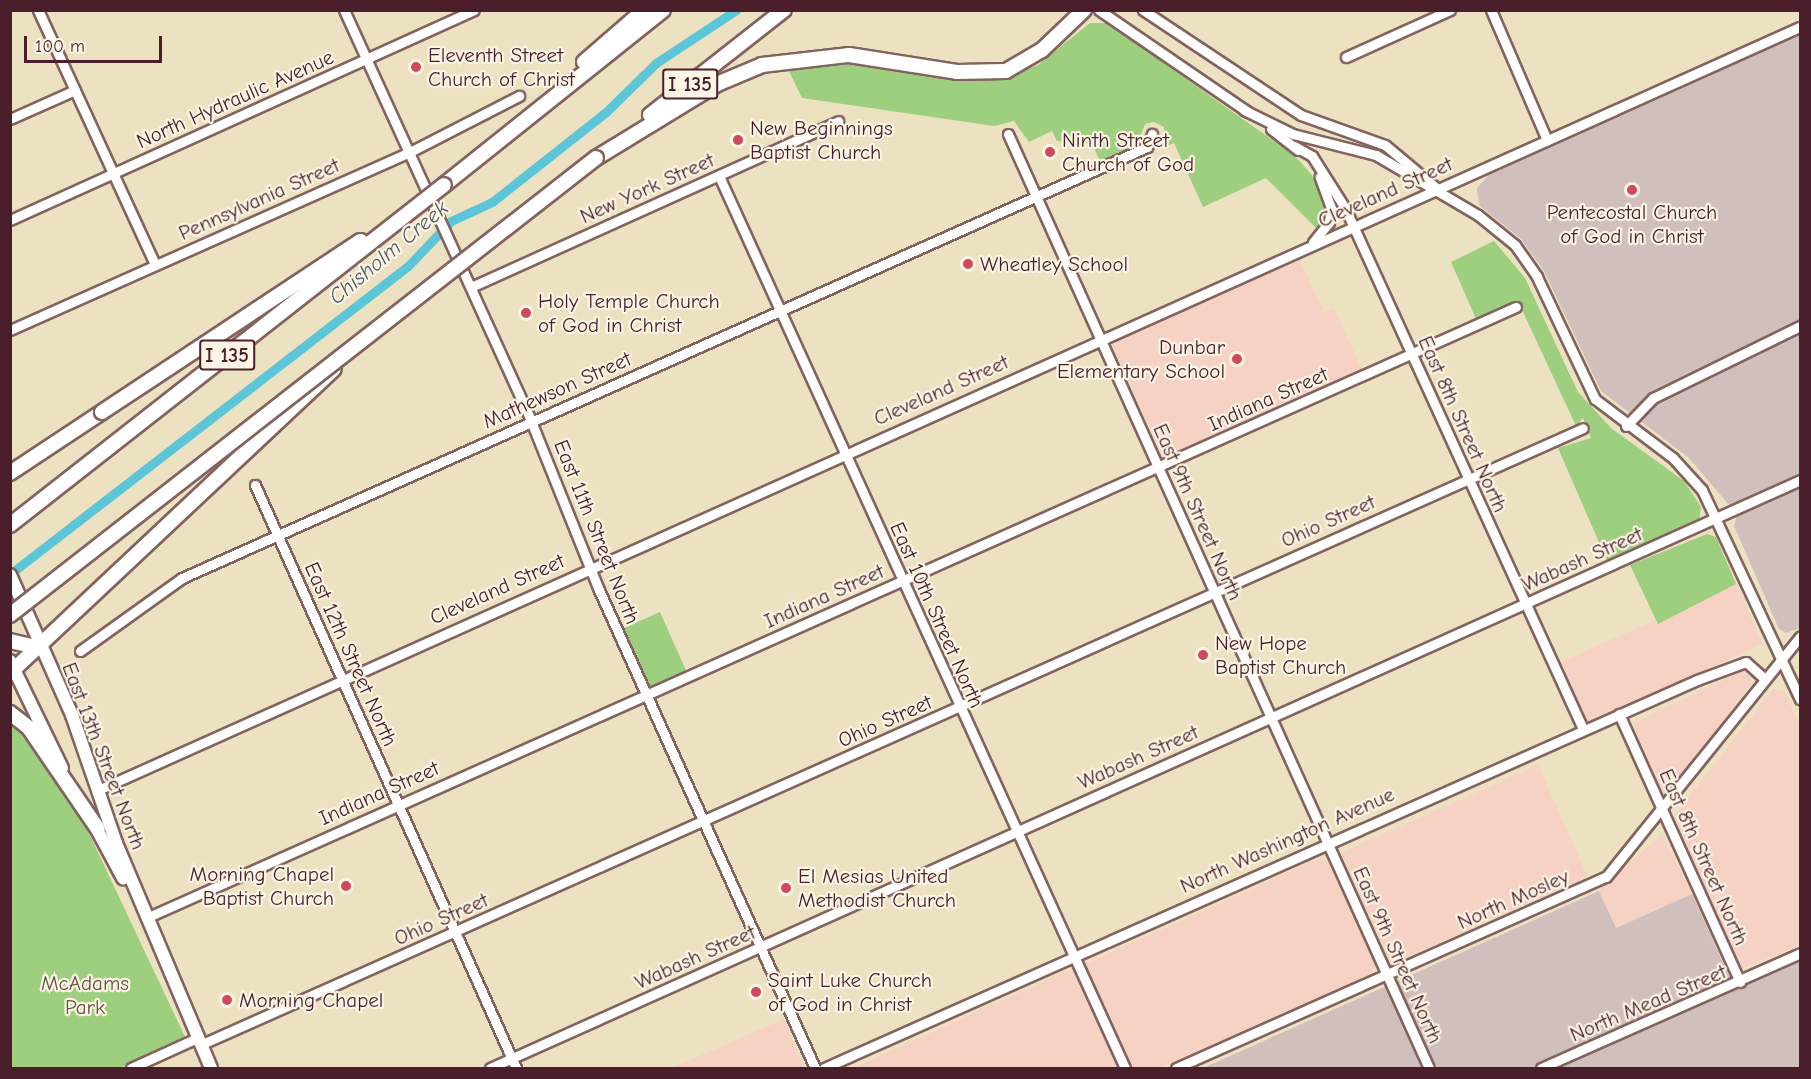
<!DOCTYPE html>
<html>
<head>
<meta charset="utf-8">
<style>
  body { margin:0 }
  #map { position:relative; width:1811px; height:1079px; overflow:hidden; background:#ece2c1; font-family:"Comic Neue",sans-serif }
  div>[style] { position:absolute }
  .built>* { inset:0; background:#f6d2c4; transform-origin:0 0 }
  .industrial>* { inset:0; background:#d1bfbe }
  .green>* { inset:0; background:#9dcf7f; transform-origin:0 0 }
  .canal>* { height:9px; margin:-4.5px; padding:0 4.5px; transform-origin:4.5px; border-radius:4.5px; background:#5cc6d8 }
  .roads { filter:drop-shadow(2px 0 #836360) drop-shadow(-2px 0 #836360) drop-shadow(0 2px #836360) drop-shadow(0 -2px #836360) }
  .minor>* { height:9px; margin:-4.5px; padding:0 4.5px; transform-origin:4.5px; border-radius:4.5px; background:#fff }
  .major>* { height:12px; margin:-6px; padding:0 6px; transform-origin:6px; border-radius:6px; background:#fff }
  .highway>* { height:14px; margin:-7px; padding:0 7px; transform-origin:7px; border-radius:7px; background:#fff }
  .bridges { filter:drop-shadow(2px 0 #836360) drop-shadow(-2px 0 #836360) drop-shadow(0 2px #836360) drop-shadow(0 -2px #836360) }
  .highway-bridge>* { height:14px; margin:-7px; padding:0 7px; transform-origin:7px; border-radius:7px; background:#fff }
  .dots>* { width:16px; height:16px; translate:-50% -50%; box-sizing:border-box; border:3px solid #fcf5e5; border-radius:50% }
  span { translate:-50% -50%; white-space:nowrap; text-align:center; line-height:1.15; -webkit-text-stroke:4.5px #fcf5e5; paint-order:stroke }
  .shield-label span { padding:2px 4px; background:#fcf5e5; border:2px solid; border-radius:4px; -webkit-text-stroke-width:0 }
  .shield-label { font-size:20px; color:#4a1f2b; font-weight:700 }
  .poi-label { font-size:21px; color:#4a1f2b }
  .left { translate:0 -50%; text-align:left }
  .right { translate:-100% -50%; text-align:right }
  .street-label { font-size:21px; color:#4a1f2b }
  .park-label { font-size:21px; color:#635444 }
  .water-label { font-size:22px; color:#505968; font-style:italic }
  .frame { position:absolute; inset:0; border:12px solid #4a1f2b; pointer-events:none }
  .scale { position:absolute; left:24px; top:36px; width:138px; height:27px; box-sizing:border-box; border:3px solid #4a1f2b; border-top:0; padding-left:8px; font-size:18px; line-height:21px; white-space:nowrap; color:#4a1f2b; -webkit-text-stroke:4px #fcf5e5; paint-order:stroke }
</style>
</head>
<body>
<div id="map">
  <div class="built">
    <i style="clip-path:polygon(1300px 260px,1324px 312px,1334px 308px,1363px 372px,1163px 457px,1111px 343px)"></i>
    <i style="left:1736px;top:584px;width:66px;height:195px;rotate:66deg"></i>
    <i style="clip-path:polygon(1743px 671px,1751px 674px,1751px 684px,1670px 791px,1661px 793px,1633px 723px)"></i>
    <i style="clip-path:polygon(1773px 689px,1785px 692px,1800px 727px,1800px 945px,1741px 969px,1674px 816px)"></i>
    <i style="left:1538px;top:765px;width:122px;height:216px;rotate:66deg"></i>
    <i style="clip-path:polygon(1662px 834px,1692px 894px,1616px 928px,1599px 891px)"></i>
    <i style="clip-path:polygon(1320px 858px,1328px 863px,1376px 964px,1371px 974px,1160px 1068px,1130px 1068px,1085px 964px)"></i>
    <i style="clip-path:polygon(1069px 970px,1076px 973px,1118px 1068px,853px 1068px)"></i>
    <i style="clip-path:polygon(784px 1019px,804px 1068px,671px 1068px,727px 1044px)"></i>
  </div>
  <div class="industrial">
    <i style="clip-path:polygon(1800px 35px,1800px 475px,1729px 505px,1689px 458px,1601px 391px,1544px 271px,1521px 239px,1479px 205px,1477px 188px,1489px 175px)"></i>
    <i style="clip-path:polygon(1800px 487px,1800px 628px,1786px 633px,1779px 629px,1734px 526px,1737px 516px)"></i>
    <i style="clip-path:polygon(1599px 891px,1616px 928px,1692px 894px,1735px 989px,1800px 961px,1800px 1068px,1203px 1068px)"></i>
  </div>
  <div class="green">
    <i style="clip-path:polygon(1090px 23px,1107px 23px,1295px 156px,1312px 175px,1325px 205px,1318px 230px,1266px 178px,1203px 207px,1174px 143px,1165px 147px,1164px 127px,1154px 122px,1145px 124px,1136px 147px,1101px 163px,1092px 144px,1057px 141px,1052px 131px,1029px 142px,1014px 121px,994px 126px,802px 98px,786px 65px,850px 60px,1000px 80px,1038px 65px)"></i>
    <i style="clip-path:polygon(1494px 241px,1525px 278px,1578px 392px,1611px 428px,1684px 481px,1701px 507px,1699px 521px,1608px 563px,1558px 448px,1591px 438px,1583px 418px,1576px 426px,1518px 301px,1476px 319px,1451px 262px)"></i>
    <i style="clip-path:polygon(1707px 534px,1716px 537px,1736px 584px,1658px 624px,1630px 565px)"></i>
    <i style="left:660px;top:612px;width:64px;height:40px;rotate:66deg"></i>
    <i style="clip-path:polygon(10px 720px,28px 735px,86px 827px,186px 1039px,119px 1068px,11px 1068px)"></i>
  </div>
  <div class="canal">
    <i style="left:10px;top:574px;width:503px;rotate:-37.74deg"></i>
    <i style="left:408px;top:266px;width:62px;rotate:-46.3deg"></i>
    <i style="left:451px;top:221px;width:45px;rotate:-24.9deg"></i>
    <i style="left:492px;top:202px;width:145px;rotate:-38.3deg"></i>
    <i style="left:606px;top:112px;width:70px;rotate:-44.4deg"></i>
    <i style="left:656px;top:63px;width:96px;rotate:-33.5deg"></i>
  </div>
  <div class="roads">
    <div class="minor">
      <i style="left:38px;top:10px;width:280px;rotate:65.3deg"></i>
      <i style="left:344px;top:10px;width:452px;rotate:65.5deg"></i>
      <i style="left:531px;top:421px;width:182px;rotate:68.1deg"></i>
      <i style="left:599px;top:590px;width:525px;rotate:65.68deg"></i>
      <i style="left:1099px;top:10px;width:181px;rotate:34.4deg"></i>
      <i style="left:1143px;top:10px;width:190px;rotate:33.6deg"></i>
      <i style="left:1301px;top:115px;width:89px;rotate:19.7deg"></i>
      <i style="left:1385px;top:145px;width:65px;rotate:40deg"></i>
      <i style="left:1491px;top:10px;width:142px;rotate:66.7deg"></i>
      <i style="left:1346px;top:57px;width:114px;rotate:-24.3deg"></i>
      <i style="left:1244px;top:110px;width:55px;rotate:26.1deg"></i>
      <i style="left:1293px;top:134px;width:86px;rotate:14.2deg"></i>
      <i style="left:1376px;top:155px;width:118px;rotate:30.5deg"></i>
      <i style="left:1478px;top:215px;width:48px;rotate:39deg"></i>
      <i style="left:1515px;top:245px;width:39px;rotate:55deg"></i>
      <i style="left:1537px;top:277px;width:135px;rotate:64.6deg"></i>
      <i style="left:1595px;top:399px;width:98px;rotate:37.1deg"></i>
      <i style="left:1673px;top:458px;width:43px;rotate:47.8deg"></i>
      <i style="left:1702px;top:490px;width:231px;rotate:64.9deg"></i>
      <i style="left:10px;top:119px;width:71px;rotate:-24deg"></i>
      <i style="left:1271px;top:129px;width:34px;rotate:38deg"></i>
      <i style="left:1008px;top:134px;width:1024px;rotate:65.74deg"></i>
      <i style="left:1294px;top:146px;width:21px;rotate:29deg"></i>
      <i style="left:1312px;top:156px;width:62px;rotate:57.6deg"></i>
      <i style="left:1345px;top:208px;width:573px;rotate:65.45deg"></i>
      <i style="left:719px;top:176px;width:980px;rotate:65.53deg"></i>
      <i style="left:10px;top:220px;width:509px;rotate:-24.35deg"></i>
      <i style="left:1313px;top:242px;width:26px;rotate:-51deg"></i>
      <i style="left:1329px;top:222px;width:14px;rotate:-82deg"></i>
      <i style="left:1331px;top:208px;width:33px;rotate:-110deg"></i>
      <i style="left:471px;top:287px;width:403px;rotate:-24.3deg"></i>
      <i style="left:10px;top:330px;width:436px;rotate:-24deg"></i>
      <i style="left:408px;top:153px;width:125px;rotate:-27.2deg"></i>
      <i style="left:1626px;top:426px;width:39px;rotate:-46deg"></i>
      <i style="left:1653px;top:398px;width:164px;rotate:-26.1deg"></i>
      <i style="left:255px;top:485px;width:639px;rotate:65.88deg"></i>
      <i style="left:80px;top:651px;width:125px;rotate:-35.6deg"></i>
      <i style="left:182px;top:578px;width:1057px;rotate:-24.07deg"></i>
      <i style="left:1147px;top:147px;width:14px;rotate:-69deg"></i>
      <i style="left:1619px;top:714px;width:294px;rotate:65.7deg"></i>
      <i style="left:98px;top:790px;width:1865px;rotate:-24.15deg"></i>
      <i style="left:146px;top:918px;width:1500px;rotate:-24.04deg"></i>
      <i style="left:200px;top:1045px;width:1514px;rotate:-24.04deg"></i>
      <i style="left:131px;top:1068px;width:72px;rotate:-24.4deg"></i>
      <i style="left:490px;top:1068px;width:1436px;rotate:-24.17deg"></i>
      <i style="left:824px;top:1068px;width:955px;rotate:-23.96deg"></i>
      <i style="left:1697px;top:680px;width:52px;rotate:-20.2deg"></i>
      <i style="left:1746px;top:662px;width:24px;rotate:42deg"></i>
      <i style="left:1176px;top:1068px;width:471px;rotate:-24deg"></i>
      <i style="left:1606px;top:877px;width:309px;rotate:-51.1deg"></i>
      <i style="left:1541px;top:1068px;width:283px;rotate:-23.9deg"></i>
    </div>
    <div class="major">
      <i style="left:10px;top:575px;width:153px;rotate:66.1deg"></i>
      <i style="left:72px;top:715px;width:135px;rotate:71deg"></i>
      <i style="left:116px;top:843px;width:244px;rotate:67.1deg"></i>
      <i style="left:10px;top:661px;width:119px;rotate:64.1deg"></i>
      <i style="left:93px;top:822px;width:64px;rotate:61.8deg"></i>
    </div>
    <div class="highway">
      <i style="left:584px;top:62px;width:79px;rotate:-40.9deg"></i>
      <i style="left:650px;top:115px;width:170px;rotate:-38.1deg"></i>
      <i style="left:596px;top:158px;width:142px;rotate:-31.4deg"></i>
      <i style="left:717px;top:84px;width:49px;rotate:-22.9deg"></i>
      <i style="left:762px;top:65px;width:88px;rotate:-6.6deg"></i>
      <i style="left:849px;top:55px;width:109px;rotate:8.9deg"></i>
      <i style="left:957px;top:72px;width:49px;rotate:-1.2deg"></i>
      <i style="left:1006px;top:71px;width:42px;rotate:-30.3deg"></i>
      <i style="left:1042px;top:50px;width:58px;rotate:-43.6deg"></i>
      <i style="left:444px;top:185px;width:280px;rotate:-38.6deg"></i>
      <i style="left:10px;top:473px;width:110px;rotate:-33.5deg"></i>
      <i style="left:10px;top:641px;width:32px;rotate:13deg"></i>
      <i style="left:10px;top:673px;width:444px;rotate:-43.2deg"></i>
      <i style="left:10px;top:713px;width:24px;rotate:38deg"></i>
      <i style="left:29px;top:728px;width:122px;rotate:55.7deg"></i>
    </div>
  </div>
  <div class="bridges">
    <div class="highway-bridge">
      <i style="left:102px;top:412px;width:310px;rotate:-33.5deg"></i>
      <i style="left:10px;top:525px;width:551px;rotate:-38.08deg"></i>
      <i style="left:10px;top:615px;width:743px;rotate:-37.95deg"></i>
    </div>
  </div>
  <div class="dots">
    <i style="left:416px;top:67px;background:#d1495b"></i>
    <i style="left:738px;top:140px;background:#d1495b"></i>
    <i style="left:1050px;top:152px;background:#d1495b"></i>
    <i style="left:1632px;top:190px;background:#d1495b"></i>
    <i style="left:968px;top:264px;background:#d1495b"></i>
    <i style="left:526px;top:313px;background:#d1495b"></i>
    <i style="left:1237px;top:359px;background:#d1495b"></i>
    <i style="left:1203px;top:655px;background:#d1495b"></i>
    <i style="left:346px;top:886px;background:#d1495b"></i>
    <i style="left:786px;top:888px;background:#d1495b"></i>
    <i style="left:756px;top:992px;background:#d1495b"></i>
    <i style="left:227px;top:1000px;background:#d1495b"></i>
  </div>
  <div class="shield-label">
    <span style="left:690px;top:84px">I 135</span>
    <span style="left:227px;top:355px">I 135</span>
  </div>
  <div class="poi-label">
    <span class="left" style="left:428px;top:67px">Eleventh Street<br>Church of Christ</span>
    <span class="left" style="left:750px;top:140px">New Beginnings<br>Baptist Church</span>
    <span class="left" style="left:1062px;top:152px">Ninth Street<br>Church of God</span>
    <span style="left:1632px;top:224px">Pentecostal Church<br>of God in Christ</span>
    <span class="left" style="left:980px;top:264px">Wheatley School</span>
    <span class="left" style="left:538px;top:313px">Holy Temple Church<br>of God in Christ</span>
    <span class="right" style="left:1225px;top:359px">Dunbar<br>Elementary School</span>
    <span class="left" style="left:1215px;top:655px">New Hope<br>Baptist Church</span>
    <span class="right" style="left:334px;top:886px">Morning Chapel<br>Baptist Church</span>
    <span class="left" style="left:798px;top:888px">El Mesias United<br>Methodist Church</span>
    <span class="left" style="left:768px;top:992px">Saint Luke Church<br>of God in Christ</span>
    <span class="left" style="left:239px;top:1000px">Morning Chapel</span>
  </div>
  <div class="street-label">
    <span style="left:235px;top:99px;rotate:-24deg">North Hydraulic Avenue</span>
    <span style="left:647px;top:188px;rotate:-24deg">New York Street</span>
    <span style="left:1385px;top:192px;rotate:-24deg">Cleveland Street</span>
    <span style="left:259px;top:199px;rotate:-24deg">Pennsylvania Street</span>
    <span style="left:557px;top:390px;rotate:-24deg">Mathewson Street</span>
    <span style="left:941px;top:390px;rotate:-24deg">Cleveland Street</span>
    <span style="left:1268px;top:399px;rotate:-24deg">Indiana Street</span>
    <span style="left:1463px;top:424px;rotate:66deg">East 8th Street North</span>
    <span style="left:1198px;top:512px;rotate:66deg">East 9th Street North</span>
    <span style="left:1328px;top:521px;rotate:-24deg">Ohio Street</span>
    <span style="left:597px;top:532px;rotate:68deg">East 11th Street North</span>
    <span style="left:1582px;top:559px;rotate:-24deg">Wabash Street</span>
    <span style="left:497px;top:589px;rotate:-24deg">Cleveland Street</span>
    <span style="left:824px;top:596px;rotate:-24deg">Indiana Street</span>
    <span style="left:937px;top:615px;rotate:66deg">East 10th Street North</span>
    <span style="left:351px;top:654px;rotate:66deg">East 12th Street North</span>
    <span style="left:885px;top:721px;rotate:-24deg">Ohio Street</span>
    <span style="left:104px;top:756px;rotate:69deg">East 13th Street North</span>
    <span style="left:1138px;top:757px;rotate:-24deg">Wabash Street</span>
    <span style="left:379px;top:793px;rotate:-24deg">Indiana Street</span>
    <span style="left:1287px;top:840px;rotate:-24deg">North Washington Avenue</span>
    <span style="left:1704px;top:857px;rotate:66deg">East 8th Street North</span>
    <span style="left:1513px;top:899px;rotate:-24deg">North Mosley</span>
    <span style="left:441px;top:919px;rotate:-24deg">Ohio Street</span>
    <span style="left:1398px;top:955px;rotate:66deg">East 9th Street North</span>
    <span style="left:695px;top:957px;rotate:-24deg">Wabash Street</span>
    <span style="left:1648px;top:1003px;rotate:-23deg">North Mead Street</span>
  </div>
  <div class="park-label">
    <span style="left:85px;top:995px">McAdams<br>Park</span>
  </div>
  <div class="water-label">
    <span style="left:389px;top:253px;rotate:-40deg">Chisholm Creek</span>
  </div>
  <div class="frame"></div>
  <div class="scale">100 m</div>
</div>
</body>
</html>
